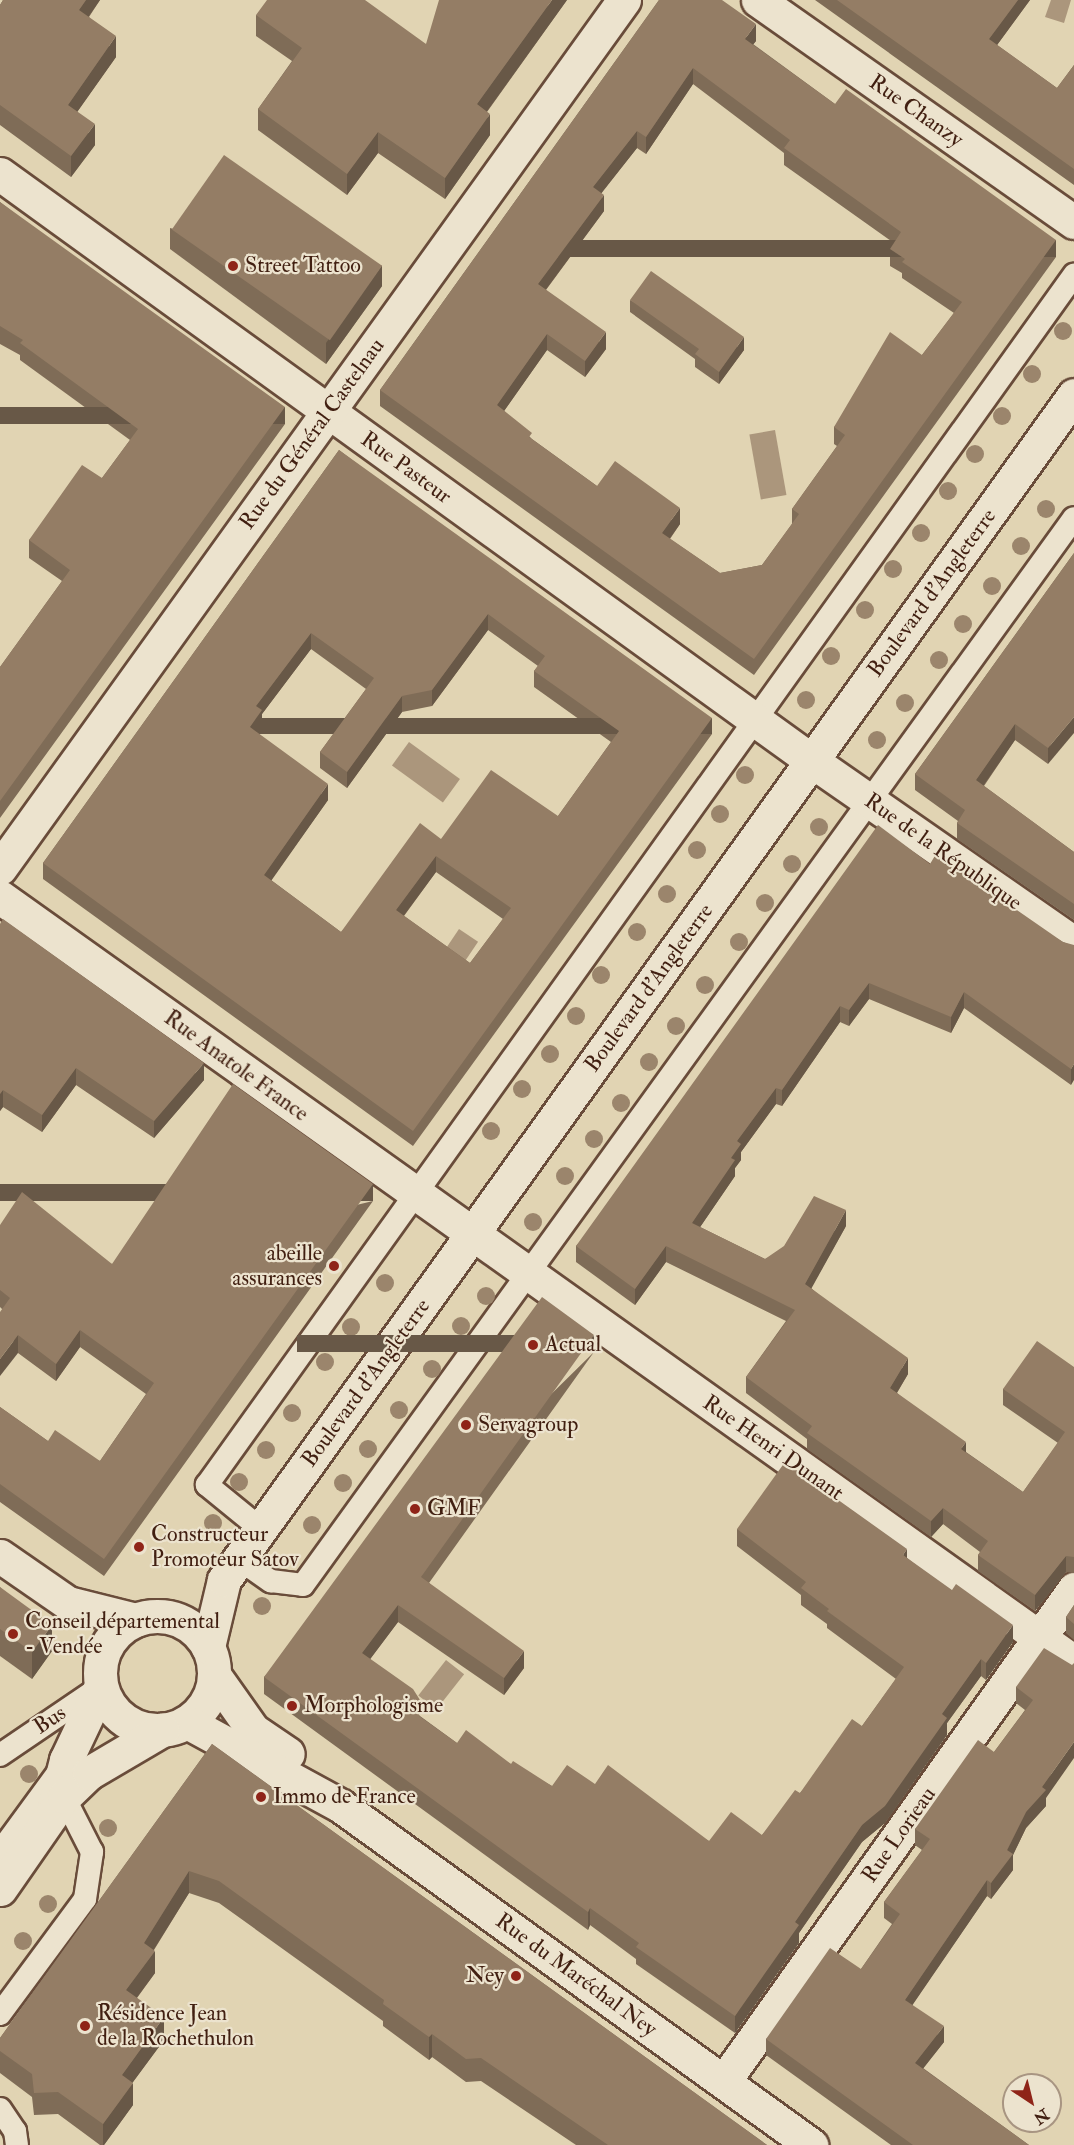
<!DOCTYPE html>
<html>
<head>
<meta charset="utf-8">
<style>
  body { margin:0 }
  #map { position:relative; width:1074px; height:2145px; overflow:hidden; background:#e1d4b3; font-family:"IM FELL Double Pica",serif }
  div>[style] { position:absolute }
  .water>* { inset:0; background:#ab967c; transform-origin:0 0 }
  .roads { filter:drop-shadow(2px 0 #694c3a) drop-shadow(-2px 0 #694c3a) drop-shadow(0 2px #694c3a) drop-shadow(0 -2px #694c3a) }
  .lane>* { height:22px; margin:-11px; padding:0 11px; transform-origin:11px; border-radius:11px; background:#ece3ce }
  .street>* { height:33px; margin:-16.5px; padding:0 16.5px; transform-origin:16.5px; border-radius:16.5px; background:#ece3ce }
  .secondary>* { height:33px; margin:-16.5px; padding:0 16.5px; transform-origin:16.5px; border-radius:16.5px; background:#ece3ce }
  .secondary>.ring { margin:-16.5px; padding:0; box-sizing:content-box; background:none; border:33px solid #ece3ce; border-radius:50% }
  .trees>* { width:18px; height:18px; margin:-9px; border-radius:50%; background:#9b856c }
  .wall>* { inset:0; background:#7f6c57 }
  .shaded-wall>* { inset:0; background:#685847; transform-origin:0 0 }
  .building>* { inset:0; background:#947d65; transform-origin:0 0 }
  .dots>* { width:16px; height:16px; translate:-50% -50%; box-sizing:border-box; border:3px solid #ece3ce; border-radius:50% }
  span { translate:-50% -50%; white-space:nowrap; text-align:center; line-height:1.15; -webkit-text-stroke:4.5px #ece3ce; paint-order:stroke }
  .street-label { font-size:22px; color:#411f11 }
  .poi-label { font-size:22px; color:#411f11 }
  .left { translate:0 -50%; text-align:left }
  .right { translate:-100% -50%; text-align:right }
  .north { position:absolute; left:1002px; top:2073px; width:60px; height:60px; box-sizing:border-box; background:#ece3ce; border:2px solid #a89582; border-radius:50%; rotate:145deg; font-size:16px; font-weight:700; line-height:24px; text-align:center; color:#411f11 }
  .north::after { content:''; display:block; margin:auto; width:21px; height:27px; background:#8f2418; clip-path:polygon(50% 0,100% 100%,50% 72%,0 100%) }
</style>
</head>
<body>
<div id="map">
  <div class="water">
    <i style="clip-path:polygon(1051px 0,1071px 0,1064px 23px,1045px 17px)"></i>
    <i style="left:775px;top:430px;width:66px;height:26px;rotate:80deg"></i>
    <i style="left:409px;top:742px;width:63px;height:29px;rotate:36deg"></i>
    <i style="left:459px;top:929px;width:23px;height:43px;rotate:34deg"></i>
    <i style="left:446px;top:1660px;width:23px;height:45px;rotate:38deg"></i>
  </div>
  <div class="roads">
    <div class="lane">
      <i style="left:261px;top:1529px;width:70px;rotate:-140.8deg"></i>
      <i style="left:207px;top:1485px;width:1489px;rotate:-54.38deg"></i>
      <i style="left:239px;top:1559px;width:39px;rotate:35deg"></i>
      <i style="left:271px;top:1581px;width:32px;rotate:7deg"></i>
      <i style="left:303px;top:1585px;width:1316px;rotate:-54.15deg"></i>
      <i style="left:0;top:1755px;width:121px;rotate:-34.2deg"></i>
      <i style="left:0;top:1852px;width:97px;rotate:-53.8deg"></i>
      <i style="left:0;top:2014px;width:143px;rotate:-53.5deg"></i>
      <i style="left:85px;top:1899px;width:48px;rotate:-81.5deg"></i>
      <i style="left:92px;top:1852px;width:62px;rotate:-117deg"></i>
      <i style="left:0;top:2109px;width:27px;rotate:56deg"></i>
      <i style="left:15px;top:2131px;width:14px;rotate:82deg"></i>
    </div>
    <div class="street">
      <i style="left:758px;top:0;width:386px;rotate:35.1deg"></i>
      <i style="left:0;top:174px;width:1002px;rotate:35.86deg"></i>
      <i style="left:812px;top:761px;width:319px;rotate:34.8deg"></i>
      <i style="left:0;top:868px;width:1069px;rotate:-54.29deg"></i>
      <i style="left:0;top:897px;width:1319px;rotate:35.46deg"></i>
      <i style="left:724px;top:2081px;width:604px;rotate:-54.57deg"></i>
    </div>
    <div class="secondary">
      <i style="left:0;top:1556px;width:83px;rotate:34.7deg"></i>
      <i style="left:68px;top:1603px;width:70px;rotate:14deg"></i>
      <i class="ring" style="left:100px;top:1616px;width:81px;height:81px"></i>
      <i style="left:208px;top:1647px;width:69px;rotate:-76.6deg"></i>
      <i style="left:224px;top:1580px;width:1458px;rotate:-54.35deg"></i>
      <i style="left:214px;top:1675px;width:67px;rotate:54.7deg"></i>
      <i style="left:253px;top:1730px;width:42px;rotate:34.4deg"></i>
      <i style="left:187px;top:1722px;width:175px;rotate:28.6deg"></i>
      <i style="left:341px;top:1806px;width:580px;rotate:35.8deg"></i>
      <i style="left:54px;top:1807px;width:49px;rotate:-75.7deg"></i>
      <i style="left:66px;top:1760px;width:82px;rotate:-64.7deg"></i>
      <i style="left:0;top:1889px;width:112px;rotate:-55.2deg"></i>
      <i style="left:64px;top:1797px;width:35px;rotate:-44deg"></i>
      <i style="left:89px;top:1773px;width:85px;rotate:-30.5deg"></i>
    </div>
  </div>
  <div class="trees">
    <i style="left:1063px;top:331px"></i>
    <i style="left:1032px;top:374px"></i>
    <i style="left:1002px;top:416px"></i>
    <i style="left:975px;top:454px"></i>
    <i style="left:948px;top:491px"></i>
    <i style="left:1046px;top:509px"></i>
    <i style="left:921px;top:533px"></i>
    <i style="left:1021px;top:546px"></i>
    <i style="left:893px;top:569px"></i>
    <i style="left:992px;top:586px"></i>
    <i style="left:865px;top:610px"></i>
    <i style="left:963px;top:624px"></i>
    <i style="left:831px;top:656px"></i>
    <i style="left:939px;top:660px"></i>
    <i style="left:806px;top:700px"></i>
    <i style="left:905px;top:703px"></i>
    <i style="left:877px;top:740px"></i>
    <i style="left:745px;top:775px"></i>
    <i style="left:720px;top:814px"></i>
    <i style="left:819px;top:827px"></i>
    <i style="left:697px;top:850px"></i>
    <i style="left:792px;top:864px"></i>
    <i style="left:667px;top:894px"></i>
    <i style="left:765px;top:903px"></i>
    <i style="left:637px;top:932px"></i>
    <i style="left:739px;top:942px"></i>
    <i style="left:601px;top:975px"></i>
    <i style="left:705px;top:985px"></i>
    <i style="left:576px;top:1016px"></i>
    <i style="left:676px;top:1026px"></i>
    <i style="left:550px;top:1054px"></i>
    <i style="left:649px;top:1062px"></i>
    <i style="left:522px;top:1089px"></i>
    <i style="left:621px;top:1103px"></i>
    <i style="left:491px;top:1131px"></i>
    <i style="left:594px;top:1139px"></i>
    <i style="left:565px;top:1176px"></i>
    <i style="left:533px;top:1222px"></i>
    <i style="left:385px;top:1283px"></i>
    <i style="left:486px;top:1296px"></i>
    <i style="left:461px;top:1326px"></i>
    <i style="left:351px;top:1327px"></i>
    <i style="left:325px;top:1362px"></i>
    <i style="left:432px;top:1369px"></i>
    <i style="left:399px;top:1410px"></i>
    <i style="left:292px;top:1413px"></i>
    <i style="left:368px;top:1449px"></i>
    <i style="left:266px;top:1450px"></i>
    <i style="left:239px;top:1482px"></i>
    <i style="left:343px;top:1483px"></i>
    <i style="left:213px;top:1523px"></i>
    <i style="left:312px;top:1525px"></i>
    <i style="left:262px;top:1606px"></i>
    <i style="left:29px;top:1774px"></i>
    <i style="left:108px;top:1828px"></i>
    <i style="left:48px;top:1904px"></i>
    <i style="left:23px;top:1941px"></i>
  </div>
  <div class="wall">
    <i style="clip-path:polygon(3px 0,100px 0,89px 17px,116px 57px,77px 112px,95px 145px,71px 177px,0 125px,0 5px)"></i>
    <i style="clip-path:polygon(567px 0,487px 112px,490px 135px,445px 199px,378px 153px,347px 195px,258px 130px,258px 109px,292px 61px,256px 36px,256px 15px,426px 44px)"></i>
    <i style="clip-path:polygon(evenodd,659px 0,756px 41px,753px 44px,835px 104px,1056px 257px,754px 675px,380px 406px,380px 390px,659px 0,693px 84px,784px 153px,784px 165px,894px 243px,890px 249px,890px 266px,902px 273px,902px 278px,954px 313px,922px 355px,834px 427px,834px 444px,837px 446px,792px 509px,792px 524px,762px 565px,720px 573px,670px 539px,680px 524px,597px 486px,532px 439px,504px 411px,547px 350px,585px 377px,606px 349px,546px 290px,604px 211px,601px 193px,637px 148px,646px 154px,693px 84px)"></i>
    <i style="clip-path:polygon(815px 0,1030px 0,997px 45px,1057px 88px,1074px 65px,1074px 185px)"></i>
    <i style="clip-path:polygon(0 202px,285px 424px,0 818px,0 667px,62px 581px,29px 558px,29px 540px,102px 478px,130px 440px,20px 360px,20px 355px,0 344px)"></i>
    <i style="clip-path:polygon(170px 228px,382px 286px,326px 364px,170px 249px)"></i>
    <i style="clip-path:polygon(630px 300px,744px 350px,719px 384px,695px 367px,695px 359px,630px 312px)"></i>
    <i style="clip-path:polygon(evenodd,339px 450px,712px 734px,413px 1146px,43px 879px,43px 863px,339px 450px,488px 630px,538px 666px,534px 671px,534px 687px,611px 742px,558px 816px,441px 839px,341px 932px,271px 880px,328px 800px,257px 732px,262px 726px,262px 714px,311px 649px,366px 689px,320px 752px,320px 768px,347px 788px,402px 712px,432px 706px,488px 630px,339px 450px,436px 872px,503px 919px,470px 963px,404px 916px,436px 872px)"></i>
    <i style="clip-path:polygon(1074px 553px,1048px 764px,1015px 740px,984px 786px,1074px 852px,1074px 920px,957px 839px,957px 823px,958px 821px,915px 790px,915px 774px)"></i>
    <i style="clip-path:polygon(930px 864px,1063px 942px,1073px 946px,1071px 1085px,964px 1008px,951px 1033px,869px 999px,849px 1026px,840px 1022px,782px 1106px,776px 1104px,741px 1152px,741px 1160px,735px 1168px,735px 1176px,700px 1227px,765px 1259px,846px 1226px,811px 1288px,908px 1374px,897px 1393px,966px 1452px,1023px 1492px,1058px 1443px,1003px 1405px,1003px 1389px,1074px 1367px,1074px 1573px,1066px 1572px,1035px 1611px,978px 1571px,978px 1555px,980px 1552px,943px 1524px,931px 1537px,807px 1449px,807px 1439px,746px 1393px,746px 1377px,786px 1321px,666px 1262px,635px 1305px,576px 1262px,576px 1246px)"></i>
    <i style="clip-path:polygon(0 924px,204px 1080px,154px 1138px,76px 1085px,42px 1132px,3px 1107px,0 1111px)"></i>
    <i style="clip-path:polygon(373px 1201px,104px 1576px,0 1502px,0 1407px,48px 1441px,100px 1461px,146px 1394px,80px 1347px,56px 1381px,18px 1353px,2px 1309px,0 1307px,0 1225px,112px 1264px)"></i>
    <i style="clip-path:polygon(594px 1352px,429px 1583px,524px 1668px,504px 1695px,398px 1622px,370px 1659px,420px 1716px,457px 1743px,511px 1764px,552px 1786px,595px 1784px,709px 1841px,762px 1835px,800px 1793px,862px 1726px,896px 1679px,827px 1628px,827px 1624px,801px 1605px,801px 1595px,737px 1546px,737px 1529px,907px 1558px,1013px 1642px,986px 1680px,981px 1676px,947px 1723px,947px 1735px,885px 1823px,862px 1842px,799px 1933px,799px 1943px,735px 2033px,636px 1964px,636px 1959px,590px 1925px,588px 1930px,264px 1694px,264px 1677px)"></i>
    <i style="clip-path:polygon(0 1587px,52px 1651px,32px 1679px,0 1656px)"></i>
    <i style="clip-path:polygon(1074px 1605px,1074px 1640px,1066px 1633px,1066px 1617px)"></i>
    <i style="clip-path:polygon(1072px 1665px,1046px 1798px,1046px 1806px,1026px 1828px,1013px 1855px,1013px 1870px,991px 1899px,987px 1896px,912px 2005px,944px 2042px,923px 2068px,1029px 2145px,891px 2145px,766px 2055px,766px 2039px,861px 1969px,892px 1924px,884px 1918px,884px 1902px,922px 1850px,915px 1845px,915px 1829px,994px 1752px,1025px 1710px,1016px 1703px,1016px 1687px)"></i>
    <i style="clip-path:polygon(212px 1744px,767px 2145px,576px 2145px,481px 2081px,466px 2082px,432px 2057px,429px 2060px,383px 2026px,383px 2021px,219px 1903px,189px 1893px,154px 1950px,155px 1973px,137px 1998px,164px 2040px,132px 2083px,133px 2105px,104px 2145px,100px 2145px,58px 2114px,34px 2115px,32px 2097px,0 2073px,0 2038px)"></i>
  </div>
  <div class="shaded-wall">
    <i style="clip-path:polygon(86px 0,100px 0,79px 30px,79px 10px)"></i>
    <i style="clip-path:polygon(552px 0,567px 0,477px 125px,477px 104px)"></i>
    <i style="clip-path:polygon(1018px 0,1030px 0,989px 56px,989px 39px)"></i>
    <i style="clip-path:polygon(756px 24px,756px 41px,745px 55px,745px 39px)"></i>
    <i style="clip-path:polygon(116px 36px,116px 57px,68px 125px,68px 105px)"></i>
    <i style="clip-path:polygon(693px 68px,693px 84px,646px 154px,646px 137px)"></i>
    <i style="clip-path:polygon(490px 114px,490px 135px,445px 199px,445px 178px)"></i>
    <i style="clip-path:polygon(95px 124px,95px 145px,71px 177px,71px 156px)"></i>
    <i style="clip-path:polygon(637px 131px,637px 148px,593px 204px,593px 187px)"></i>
    <i style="clip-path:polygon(378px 132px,378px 153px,347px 195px,347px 174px)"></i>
    <i style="clip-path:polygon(604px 195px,604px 211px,538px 300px,538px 284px)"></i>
    <i style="left:1056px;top:240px;width:17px;height:516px;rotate:90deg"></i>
    <i style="clip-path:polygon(382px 265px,382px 286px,326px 364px,326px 343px)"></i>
    <i style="clip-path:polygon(606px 332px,606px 349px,585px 377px,585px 361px)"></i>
    <i style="clip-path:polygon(547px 334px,547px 350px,497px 421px,497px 405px)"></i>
    <i style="clip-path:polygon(744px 337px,744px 350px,719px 384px,719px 372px)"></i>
    <i style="left:285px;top:407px;width:17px;height:486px;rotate:90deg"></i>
    <i style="clip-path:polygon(680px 508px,680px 524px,662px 549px,662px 533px)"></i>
    <i style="clip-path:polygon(488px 614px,488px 630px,432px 706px,432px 690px)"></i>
    <i style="clip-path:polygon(311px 633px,311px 649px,262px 714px,262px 726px,250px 742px,250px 727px,256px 706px)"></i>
    <i style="clip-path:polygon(402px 696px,402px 712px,347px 788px,347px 772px)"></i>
    <i style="clip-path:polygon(1074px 717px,1074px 733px,1048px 764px,1048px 748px)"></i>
    <i style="left:712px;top:718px;width:16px;height:510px;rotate:90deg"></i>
    <i style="clip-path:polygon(1015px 724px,1015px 740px,976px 796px,976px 780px)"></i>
    <i style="clip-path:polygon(328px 784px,328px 800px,264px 891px,264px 875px)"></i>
    <i style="clip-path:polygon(436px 856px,436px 872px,396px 926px,396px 910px)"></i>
    <i style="clip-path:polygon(869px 983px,869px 999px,849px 1026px,849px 1010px)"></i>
    <i style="clip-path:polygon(964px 992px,964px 1008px,951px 1033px,951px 1017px)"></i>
    <i style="clip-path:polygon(840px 1006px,840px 1022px,782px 1106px,782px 1090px)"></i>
    <i style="clip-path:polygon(204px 1063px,204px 1080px,154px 1138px,154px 1121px)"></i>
    <i style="clip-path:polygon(1074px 1064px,1074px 1080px,1071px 1085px,1071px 1069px)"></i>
    <i style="clip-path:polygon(76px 1068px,76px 1085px,42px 1132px,42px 1115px)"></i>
    <i style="clip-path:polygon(776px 1088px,776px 1104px,741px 1152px,741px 1160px,735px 1168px,735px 1176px,692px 1239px,692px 1223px,731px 1158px,737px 1141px)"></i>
    <i style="clip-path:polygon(3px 1090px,3px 1107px,0 1111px,0 1094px)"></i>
    <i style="left:373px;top:1184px;width:17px;height:462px;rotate:90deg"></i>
    <i style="clip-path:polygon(846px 1210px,846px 1226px,805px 1300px,805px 1284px)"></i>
    <i style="clip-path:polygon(666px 1246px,666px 1262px,635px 1305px,635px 1289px)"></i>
    <i style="clip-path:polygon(80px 1330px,80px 1347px,56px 1381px,56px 1364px)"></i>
    <i style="clip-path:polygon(18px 1335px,18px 1353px,0 1376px,0 1359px)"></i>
    <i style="left:594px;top:1335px;width:17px;height:297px;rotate:90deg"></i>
    <i style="clip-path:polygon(908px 1358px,908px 1374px,890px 1404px,890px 1388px)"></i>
    <i style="clip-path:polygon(966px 1442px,966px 1458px,961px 1449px)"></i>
    <i style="clip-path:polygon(943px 1508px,943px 1524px,931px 1537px,931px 1521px)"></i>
    <i style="clip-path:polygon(907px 1549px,907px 1566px,903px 1555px)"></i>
    <i style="clip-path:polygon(1066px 1556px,1066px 1572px,1035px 1611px,1035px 1595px)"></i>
    <i style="clip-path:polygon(398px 1605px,398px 1622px,362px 1670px,362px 1653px)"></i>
    <i style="clip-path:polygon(52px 1625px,52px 1651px,32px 1679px,32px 1652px)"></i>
    <i style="clip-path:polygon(1013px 1625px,1013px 1642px,986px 1680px,986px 1663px)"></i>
    <i style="clip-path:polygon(524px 1651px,524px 1668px,504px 1695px,504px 1678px)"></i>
    <i style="clip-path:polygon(981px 1659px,981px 1676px,947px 1723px,947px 1735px,885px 1823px,862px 1842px,799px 1933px,799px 1943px,735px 2033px,735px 2016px,795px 1922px,862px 1825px)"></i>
    <i style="clip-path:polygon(1074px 1742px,1074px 1758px,1046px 1798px,1046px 1806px,1026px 1828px,1013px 1855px,1013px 1870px,991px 1899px,991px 1883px,1026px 1812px,1042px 1787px)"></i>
    <i style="clip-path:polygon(189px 1871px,189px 1893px,144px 1965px,144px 1943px)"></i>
    <i style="clip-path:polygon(987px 1880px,987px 1896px,905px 2016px,905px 2000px)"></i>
    <i style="clip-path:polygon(590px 1908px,590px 1925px,588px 1930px,588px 1912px)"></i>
    <i style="clip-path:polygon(155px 1951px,155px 1973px,126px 2012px,126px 1990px)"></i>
    <i style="clip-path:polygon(164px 2017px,164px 2040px,122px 2097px,122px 2075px)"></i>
    <i style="clip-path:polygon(944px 2026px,944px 2042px,915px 2079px,915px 2063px)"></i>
    <i style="clip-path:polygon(432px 2034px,432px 2057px,429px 2060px,429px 2037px)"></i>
    <i style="clip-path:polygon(133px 2083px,133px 2105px,104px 2145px,103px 2145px,103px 2124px)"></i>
  </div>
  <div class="building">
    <i style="clip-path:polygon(3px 0,86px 0,79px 10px,116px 36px,68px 105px,95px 124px,71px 156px,0 105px,0 5px)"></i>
    <i style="clip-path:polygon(267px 0,365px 0,426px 44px,439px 0,552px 0,477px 104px,490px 114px,445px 178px,378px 132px,347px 174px,258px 109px,302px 48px,256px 15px)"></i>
    <i style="clip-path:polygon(evenodd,659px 0,722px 0,756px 24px,745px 39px,835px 104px,846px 89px,1056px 240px,754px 659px,380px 390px,659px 0,693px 68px,790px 140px,784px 148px,901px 232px,890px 249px,905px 259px,902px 262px,962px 302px,922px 355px,890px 332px,834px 427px,845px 435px,792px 509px,799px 514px,762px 565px,720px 573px,662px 533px,680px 508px,615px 461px,597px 486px,529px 437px,532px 433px,497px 405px,547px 334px,585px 361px,606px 332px,538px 284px,604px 195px,593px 187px,637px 131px,646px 137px,693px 68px)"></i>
    <i style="clip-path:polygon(837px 0,1018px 0,989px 39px,1057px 88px,1074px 65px,1074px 169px)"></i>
    <i style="left:224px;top:155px;width:193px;height:91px;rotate:35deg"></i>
    <i style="clip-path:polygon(0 202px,285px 407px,0 801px,0 667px,70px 570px,29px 540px,82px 465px,102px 478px,138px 429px,20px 343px,23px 340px,0 326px)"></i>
    <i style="clip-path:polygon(651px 271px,744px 337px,719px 372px,695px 354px,699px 349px,630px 300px)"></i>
    <i style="clip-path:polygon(evenodd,339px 450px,712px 718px,413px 1131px,43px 863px,339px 450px,488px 614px,545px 656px,534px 671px,619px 731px,558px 816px,491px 770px,441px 839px,420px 823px,341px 932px,264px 875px,328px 784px,250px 727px,262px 710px,256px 706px,311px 633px,374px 678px,320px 752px,347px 772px,402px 696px,432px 690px,488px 614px,339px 450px,436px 856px,511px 908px,470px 963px,396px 910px,436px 856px)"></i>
    <i style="clip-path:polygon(1074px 553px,1074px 717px,1048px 748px,1015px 724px,976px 780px,1074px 852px,1074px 904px,957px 823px,965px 810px,915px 774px)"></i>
    <i style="clip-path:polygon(878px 825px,930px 864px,936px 854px,1063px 942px,1074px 945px,1074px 1064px,1071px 1069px,964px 992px,951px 1017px,869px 983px,849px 1010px,840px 1006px,782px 1090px,776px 1088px,737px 1141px,741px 1144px,731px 1158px,735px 1160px,692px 1223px,765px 1259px,784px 1246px,814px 1196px,846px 1210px,805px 1284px,908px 1358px,890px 1388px,966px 1442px,961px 1449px,1023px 1492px,1065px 1432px,1003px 1389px,1037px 1341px,1074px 1367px,1074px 1557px,1066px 1556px,1035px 1595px,978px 1555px,988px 1541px,943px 1508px,931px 1521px,807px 1433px,812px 1426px,746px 1377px,795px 1310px,666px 1246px,635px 1289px,576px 1246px)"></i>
    <i style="clip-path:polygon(3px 919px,204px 1063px,154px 1121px,76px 1068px,42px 1115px,3px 1090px,0 1094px,0 924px)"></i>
    <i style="clip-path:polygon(233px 1084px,373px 1184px,104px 1559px,0 1484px,0 1407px,48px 1441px,55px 1430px,100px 1461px,154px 1383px,80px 1330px,56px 1364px,18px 1335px,0 1359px,0 1312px,10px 1298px,0 1290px,0 1225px,22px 1192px,112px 1264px)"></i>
    <i style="clip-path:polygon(542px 1297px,594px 1335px,421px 1577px,524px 1651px,504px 1678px,398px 1605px,362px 1653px,413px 1689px,420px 1700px,419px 1716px,457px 1743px,466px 1730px,511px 1764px,513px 1761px,552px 1786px,567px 1765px,595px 1784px,608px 1765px,709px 1841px,731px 1812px,762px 1835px,795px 1790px,800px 1793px,852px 1719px,862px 1726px,904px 1667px,827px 1611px,829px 1609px,801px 1588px,806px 1582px,737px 1529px,785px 1462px,907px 1549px,903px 1555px,952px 1590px,956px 1584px,1013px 1625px,986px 1663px,981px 1659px,942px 1714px,947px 1718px,885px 1806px,862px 1825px,795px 1922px,799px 1925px,735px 2016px,636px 1947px,639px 1943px,590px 1908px,588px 1912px,264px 1677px)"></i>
    <i style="clip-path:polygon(0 1587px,52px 1625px,32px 1652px,0 1629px)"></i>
    <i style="clip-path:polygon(1074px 1605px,1074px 1624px,1066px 1617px)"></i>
    <i style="clip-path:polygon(1044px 1648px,1072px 1665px,1074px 1663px,1074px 1742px,1042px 1787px,1046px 1790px,1026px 1812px,1007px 1850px,1013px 1854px,991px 1883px,987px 1880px,905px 2000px,944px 2026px,915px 2063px,1029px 2145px,913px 2145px,766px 2039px,830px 1948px,861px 1969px,900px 1914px,884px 1902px,930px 1839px,915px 1829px,978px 1740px,994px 1752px,1033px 1700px,1016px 1687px)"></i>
    <i style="clip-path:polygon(212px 1744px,767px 2145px,608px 2145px,481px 2058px,466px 2059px,432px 2034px,429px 2037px,383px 2004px,384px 2000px,219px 1881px,189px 1871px,144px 1943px,155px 1951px,126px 1990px,164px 2017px,122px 2075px,133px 2083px,103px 2124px,58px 2092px,34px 2093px,32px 2074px,0 2051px,0 2038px)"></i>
  </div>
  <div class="dots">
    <i style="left:233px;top:266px;background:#8f2418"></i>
    <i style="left:334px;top:1266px;background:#8f2418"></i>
    <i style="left:533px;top:1345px;background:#8f2418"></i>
    <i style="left:466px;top:1425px;background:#8f2418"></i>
    <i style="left:415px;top:1509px;background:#8f2418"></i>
    <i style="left:139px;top:1547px;background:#8f2418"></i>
    <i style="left:13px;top:1634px;background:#8f2418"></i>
    <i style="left:292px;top:1706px;background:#8f2418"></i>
    <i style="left:261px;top:1797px;background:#8f2418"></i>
    <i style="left:516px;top:1976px;background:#8f2418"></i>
    <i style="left:85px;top:2026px;background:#8f2418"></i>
  </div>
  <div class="street-label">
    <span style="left:916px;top:111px;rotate:35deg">Rue Chanzy</span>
    <span style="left:312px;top:434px;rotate:-54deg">Rue du Général Castelnau</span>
    <span style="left:406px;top:468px;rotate:36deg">Rue Pasteur</span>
    <span style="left:932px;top:593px;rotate:-54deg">Boulevard d'Angleterre</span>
    <span style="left:943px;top:852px;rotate:35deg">Rue de la République</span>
    <span style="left:649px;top:988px;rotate:-54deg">Boulevard d'Angleterre</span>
    <span style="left:236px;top:1066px;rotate:36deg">Rue Anatole France</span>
    <span style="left:366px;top:1383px;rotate:-54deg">Boulevard d'Angleterre</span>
    <span style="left:773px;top:1448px;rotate:35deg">Rue Henri Dunant</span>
    <span style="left:50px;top:1720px;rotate:-34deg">Bus</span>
    <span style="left:899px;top:1835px;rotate:-55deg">Rue Lorieau</span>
    <span style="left:576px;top:1975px;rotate:36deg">Rue du Maréchal Ney</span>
  </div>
  <div class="poi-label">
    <span class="left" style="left:245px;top:266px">Street Tattoo</span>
    <span class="right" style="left:322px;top:1266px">abeille<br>assurances</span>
    <span class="left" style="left:545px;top:1345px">Actual</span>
    <span class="left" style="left:478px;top:1425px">Servagroup</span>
    <span class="left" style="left:427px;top:1509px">GMF</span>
    <span class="left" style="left:151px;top:1547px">Constructeur<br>Promoteur Satov</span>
    <span class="left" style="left:25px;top:1634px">Conseil départemental<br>- Vendée</span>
    <span class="left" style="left:304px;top:1706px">Morphologisme</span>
    <span class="left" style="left:273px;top:1797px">Immo de France</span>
    <span class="right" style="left:504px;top:1976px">Ney</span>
    <span class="left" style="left:97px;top:2026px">Résidence Jean<br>de la Rochethulon</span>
  </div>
  <div class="north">N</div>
</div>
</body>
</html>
